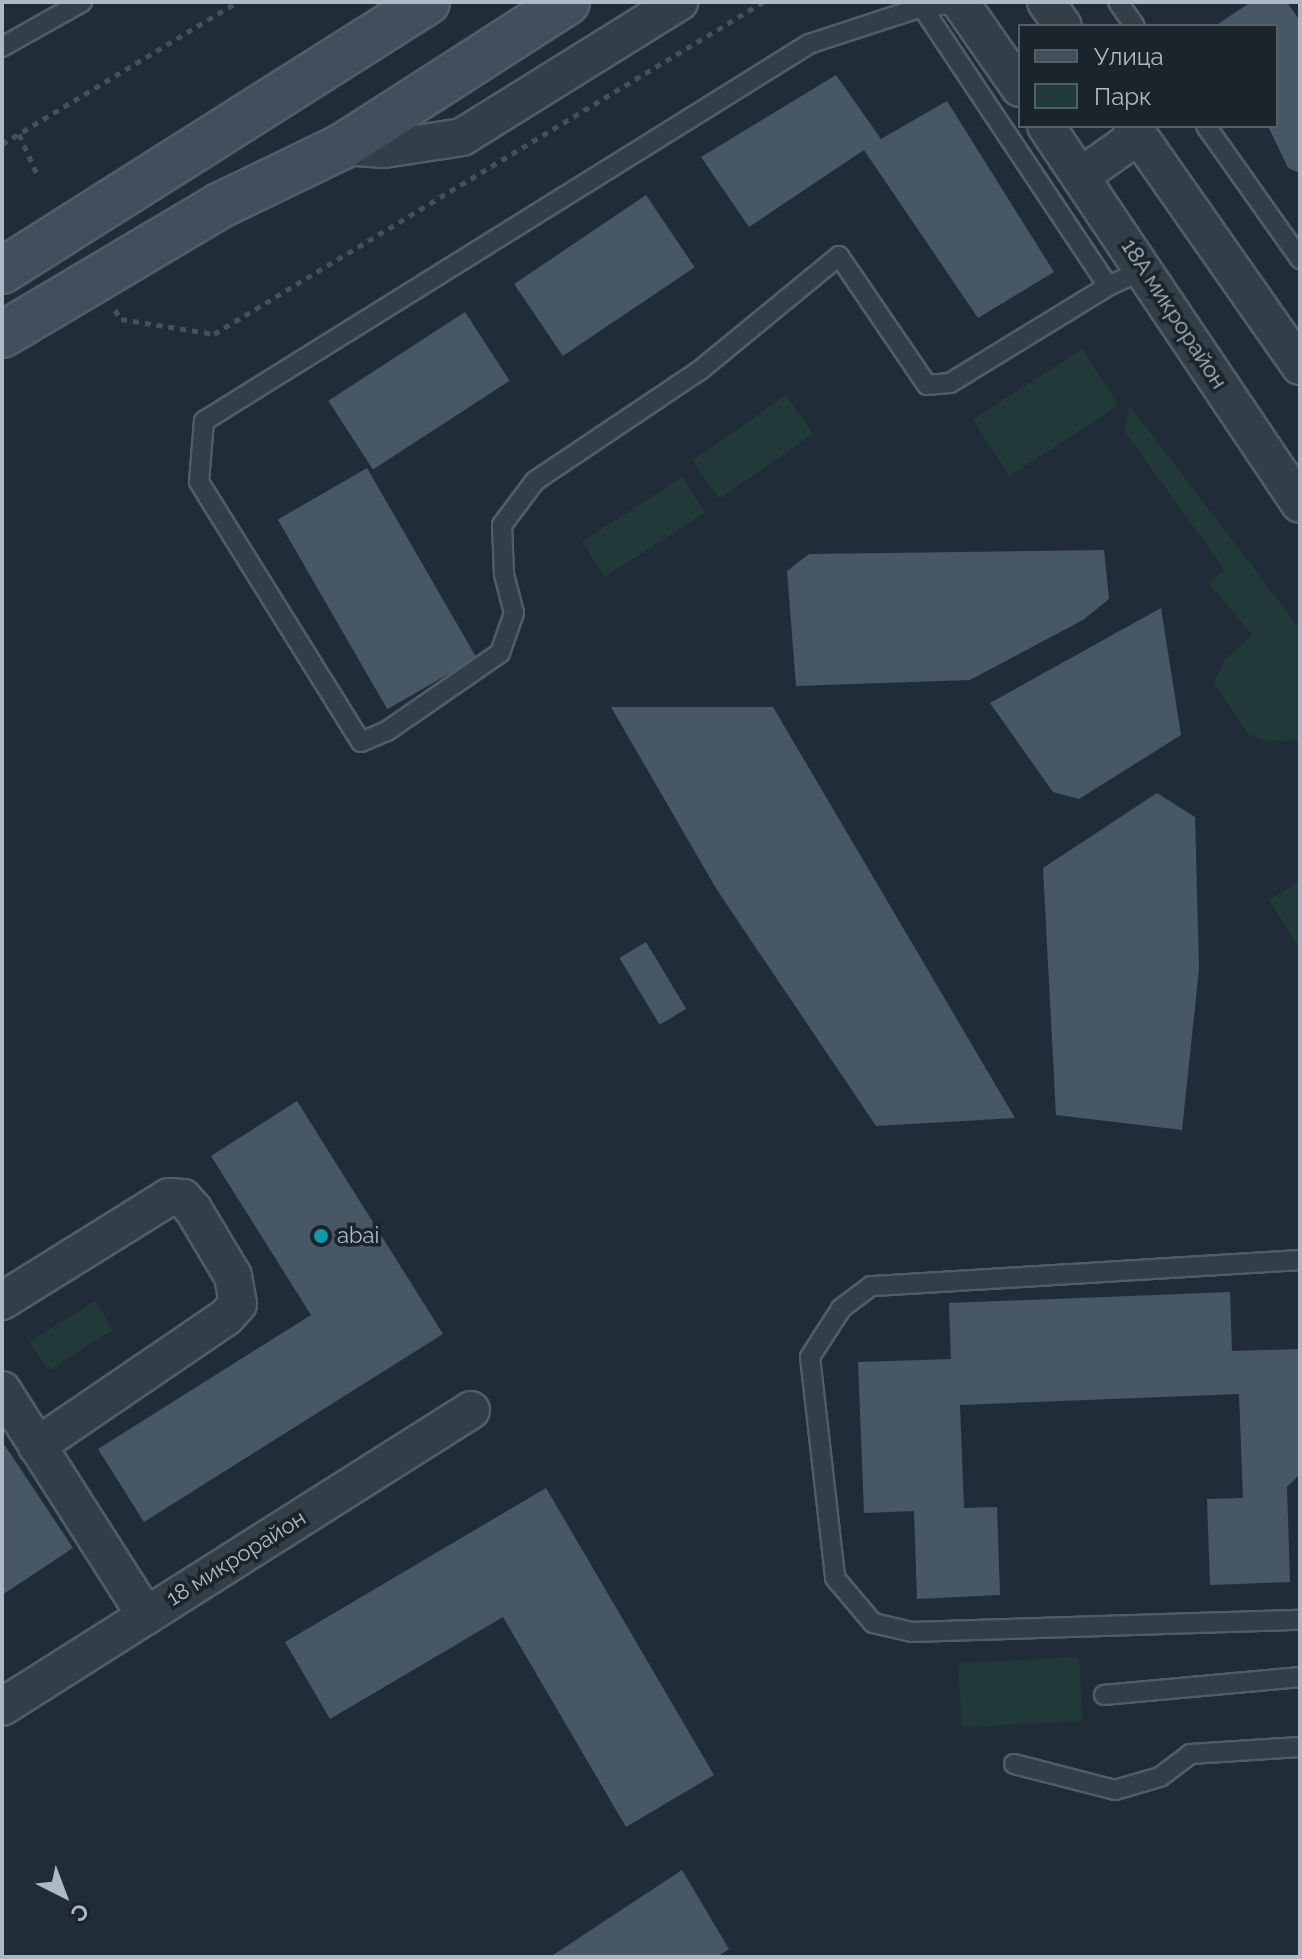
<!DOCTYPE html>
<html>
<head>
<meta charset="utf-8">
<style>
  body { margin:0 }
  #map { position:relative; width:1302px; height:1959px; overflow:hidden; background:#202d38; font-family:Raleway,sans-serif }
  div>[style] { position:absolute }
  .green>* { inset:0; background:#213938; transform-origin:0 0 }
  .building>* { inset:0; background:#475864; transform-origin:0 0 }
  .path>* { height:5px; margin-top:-2.5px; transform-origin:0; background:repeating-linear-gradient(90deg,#3f5555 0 6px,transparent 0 12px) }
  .roads { filter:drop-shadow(2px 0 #515d66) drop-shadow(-2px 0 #515d66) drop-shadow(0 2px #515d66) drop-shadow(0 -2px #515d66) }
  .lane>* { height:18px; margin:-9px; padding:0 9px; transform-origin:9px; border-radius:9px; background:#333f48 }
  .street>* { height:36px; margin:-18px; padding:0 18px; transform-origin:18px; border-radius:18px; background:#333f48 }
  .secondary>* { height:44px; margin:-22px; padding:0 22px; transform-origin:22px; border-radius:22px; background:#414e5b }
  .dots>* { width:22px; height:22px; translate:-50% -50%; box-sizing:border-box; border:4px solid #19242c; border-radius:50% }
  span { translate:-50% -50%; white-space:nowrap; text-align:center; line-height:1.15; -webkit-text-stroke:7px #19242c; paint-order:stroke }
  .street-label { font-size:22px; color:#adbac5 }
  .poi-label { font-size:22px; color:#adbac5 }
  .left { translate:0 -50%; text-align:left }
  .frame { position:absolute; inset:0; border:4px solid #adbac5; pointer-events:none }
  .legend { position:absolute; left:1018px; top:24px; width:260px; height:104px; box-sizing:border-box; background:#19242c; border:2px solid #546069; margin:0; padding:10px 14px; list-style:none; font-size:24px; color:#adbac5 }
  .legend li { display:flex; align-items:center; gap:16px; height:40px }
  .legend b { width:40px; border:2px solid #546069 }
  .north { position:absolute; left:24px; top:1855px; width:80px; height:80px; -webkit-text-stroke:6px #19242c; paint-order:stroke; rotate:138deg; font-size:22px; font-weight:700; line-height:32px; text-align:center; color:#adbac5 }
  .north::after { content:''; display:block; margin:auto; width:28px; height:36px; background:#adbac5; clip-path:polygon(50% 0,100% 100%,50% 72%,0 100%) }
</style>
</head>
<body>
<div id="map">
  <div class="green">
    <i style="left:1082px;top:349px;width:67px;height:130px;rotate:57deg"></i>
    <i style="left:786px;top:395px;width:47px;height:114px;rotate:55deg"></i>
    <i style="clip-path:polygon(1129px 405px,1300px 629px,1300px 740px,1266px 741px,1248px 734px,1214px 683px,1224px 661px,1252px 635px,1208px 582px,1225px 570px,1125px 432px)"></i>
    <i style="left:682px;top:477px;width:42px;height:119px;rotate:57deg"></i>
    <i style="clip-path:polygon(1300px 881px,1300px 949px,1269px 900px)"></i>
    <i style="left:95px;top:1301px;width:34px;height:77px;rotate:58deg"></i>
    <i style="left:1079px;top:1657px;width:64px;height:121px;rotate:87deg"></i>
  </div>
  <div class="building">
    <i style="clip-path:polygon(1251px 2px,1287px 2px,1300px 21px,1300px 173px,1288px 168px,1268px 126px,1276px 126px,1276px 26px,1215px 26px)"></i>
    <i style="clip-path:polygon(836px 75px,881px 139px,947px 101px,1054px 272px,978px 318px,864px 150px,749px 227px,701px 157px)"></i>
    <i style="left:646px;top:195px;width:87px;height:159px;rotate:56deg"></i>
    <i style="left:465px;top:312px;width:82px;height:163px;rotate:57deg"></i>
    <i style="left:367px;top:468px;width:219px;height:103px;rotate:60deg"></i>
    <i style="clip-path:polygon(1104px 550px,1109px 599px,1083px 620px,970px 680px,796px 686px,787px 571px,809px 554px)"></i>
    <i style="clip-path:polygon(1161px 608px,1181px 735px,1079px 799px,1053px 792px,990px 703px)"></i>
    <i style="clip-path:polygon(611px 707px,773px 707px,1015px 1118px,876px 1126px,717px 890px)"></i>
    <i style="clip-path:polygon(1157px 793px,1195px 817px,1199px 969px,1182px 1130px,1056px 1115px,1043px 868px)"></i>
    <i style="left:646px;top:942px;width:78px;height:31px;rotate:59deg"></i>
    <i style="clip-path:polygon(297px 1101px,443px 1334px,144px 1522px,98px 1449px,311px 1315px,211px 1156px)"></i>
    <i style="clip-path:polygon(1230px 1292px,1232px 1351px,1300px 1349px,1300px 1474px,1287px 1487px,1290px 1582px,1210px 1585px,1207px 1499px,1243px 1498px,1239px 1394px,960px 1405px,964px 1508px,997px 1507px,1000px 1595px,917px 1599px,914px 1511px,864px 1513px,858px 1362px,951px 1359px,949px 1303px)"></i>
    <i style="clip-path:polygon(2px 1441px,73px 1548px,2px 1595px)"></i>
    <i style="clip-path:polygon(546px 1488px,714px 1775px,626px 1827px,503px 1617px,330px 1719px,285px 1642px)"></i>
    <i style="clip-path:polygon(682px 1870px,729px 1949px,717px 1957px,550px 1957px)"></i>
  </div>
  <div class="path">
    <i style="left:19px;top:134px;width:46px;rotate:65.7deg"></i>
    <i style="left:2px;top:144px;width:275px;rotate:-31.1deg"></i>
    <i style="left:115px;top:310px;width:11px;rotate:56deg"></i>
    <i style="left:121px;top:319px;width:94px;rotate:9.2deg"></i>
    <i style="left:214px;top:334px;width:642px;rotate:-31.16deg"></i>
  </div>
  <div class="roads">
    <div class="lane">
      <i style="left:1118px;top:2px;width:29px;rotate:55deg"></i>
      <i style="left:960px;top:3px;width:38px;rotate:174deg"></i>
      <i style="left:922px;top:7px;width:119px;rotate:161.9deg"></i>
      <i style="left:809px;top:44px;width:713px;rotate:148.07deg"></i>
      <i style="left:204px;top:421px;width:61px;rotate:94.7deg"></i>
      <i style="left:199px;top:482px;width:306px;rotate:58.1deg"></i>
      <i style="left:361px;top:742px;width:28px;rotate:-23deg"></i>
      <i style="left:387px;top:731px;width:137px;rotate:-34.6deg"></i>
      <i style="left:500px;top:653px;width:42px;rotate:-70.7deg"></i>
      <i style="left:514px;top:613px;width:40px;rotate:-104.4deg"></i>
      <i style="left:504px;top:574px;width:49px;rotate:-92.3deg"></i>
      <i style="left:502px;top:525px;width:55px;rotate:-53.1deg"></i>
      <i style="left:535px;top:481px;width:197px;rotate:-33.9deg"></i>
      <i style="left:699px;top:371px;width:181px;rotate:-39.4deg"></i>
      <i style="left:839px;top:256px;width:156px;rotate:55.7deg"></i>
      <i style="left:927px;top:385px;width:23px;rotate:-5deg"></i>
      <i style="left:950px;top:383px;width:185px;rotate:-31.5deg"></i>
      <i style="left:1108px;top:286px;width:42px;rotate:-24.1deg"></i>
      <i style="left:922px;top:7px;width:335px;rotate:56.3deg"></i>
      <i style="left:2px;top:47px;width:92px;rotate:-29.4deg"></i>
      <i style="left:1206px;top:126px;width:163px;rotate:54.7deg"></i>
      <i style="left:1300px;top:1260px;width:430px;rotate:176.5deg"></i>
      <i style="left:871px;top:1286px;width:38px;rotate:143deg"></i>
      <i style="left:841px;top:1309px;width:57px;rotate:122.9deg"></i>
      <i style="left:810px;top:1357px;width:222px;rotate:83.5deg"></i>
      <i style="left:835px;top:1578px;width:59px;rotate:49.8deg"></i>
      <i style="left:873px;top:1623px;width:40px;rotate:13deg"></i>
      <i style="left:912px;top:1632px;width:388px;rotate:-1.8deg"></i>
      <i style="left:1104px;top:1695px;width:197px;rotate:-5.2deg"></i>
      <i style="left:1014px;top:1764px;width:104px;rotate:14.4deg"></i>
      <i style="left:1115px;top:1790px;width:47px;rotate:-16.1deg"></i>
      <i style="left:1160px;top:1777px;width:38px;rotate:-37deg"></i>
      <i style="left:1190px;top:1754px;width:110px;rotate:-3.6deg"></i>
    </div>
    <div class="street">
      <i style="left:960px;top:2px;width:105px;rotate:55.1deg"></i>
      <i style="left:1046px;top:2px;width:29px;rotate:55deg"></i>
      <i style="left:1046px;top:126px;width:455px;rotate:56.1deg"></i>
      <i style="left:1132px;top:126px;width:293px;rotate:55deg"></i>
      <i style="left:343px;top:146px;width:41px;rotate:4.2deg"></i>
      <i style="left:384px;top:149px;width:79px;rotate:-8.7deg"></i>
      <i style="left:462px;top:137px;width:256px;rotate:-31.9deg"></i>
      <i style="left:1081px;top:176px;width:71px;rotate:-35.3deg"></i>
      <i style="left:2px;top:1301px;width:197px;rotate:-31.9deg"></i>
      <i style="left:169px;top:1197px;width:14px;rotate:4deg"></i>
      <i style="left:183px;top:1198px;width:15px;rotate:48deg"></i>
      <i style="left:193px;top:1209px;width:78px;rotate:59.2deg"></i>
      <i style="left:233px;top:1276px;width:28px;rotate:80deg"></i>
      <i style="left:238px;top:1304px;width:18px;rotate:133deg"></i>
      <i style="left:226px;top:1317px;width:229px;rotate:145.7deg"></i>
      <i style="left:2px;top:1390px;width:268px;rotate:57.5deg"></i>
      <i style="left:2px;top:1707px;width:555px;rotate:-32.34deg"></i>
    </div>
    <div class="secondary">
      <i style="left:2px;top:271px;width:503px;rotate:-32.33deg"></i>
      <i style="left:2px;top:335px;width:252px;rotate:-30.7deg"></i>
      <i style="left:219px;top:206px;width:138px;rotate:-25.8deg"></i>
      <i style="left:343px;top:146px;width:266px;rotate:-32.7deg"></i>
    </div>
  </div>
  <div class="dots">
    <i style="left:321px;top:1236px;background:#0f9aa8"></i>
  </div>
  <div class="street-label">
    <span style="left:1174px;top:314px;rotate:57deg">18А микрорайон</span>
    <span style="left:236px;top:1558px;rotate:-32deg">18 микрорайон</span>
  </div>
  <div class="poi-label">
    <span class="left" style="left:337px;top:1236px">abai</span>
  </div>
  <div class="frame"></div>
  <ul class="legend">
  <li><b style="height:10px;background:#414e5b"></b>Улица</li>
  <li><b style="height:22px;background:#213938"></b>Парк</li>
  </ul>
  <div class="north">С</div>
</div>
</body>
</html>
